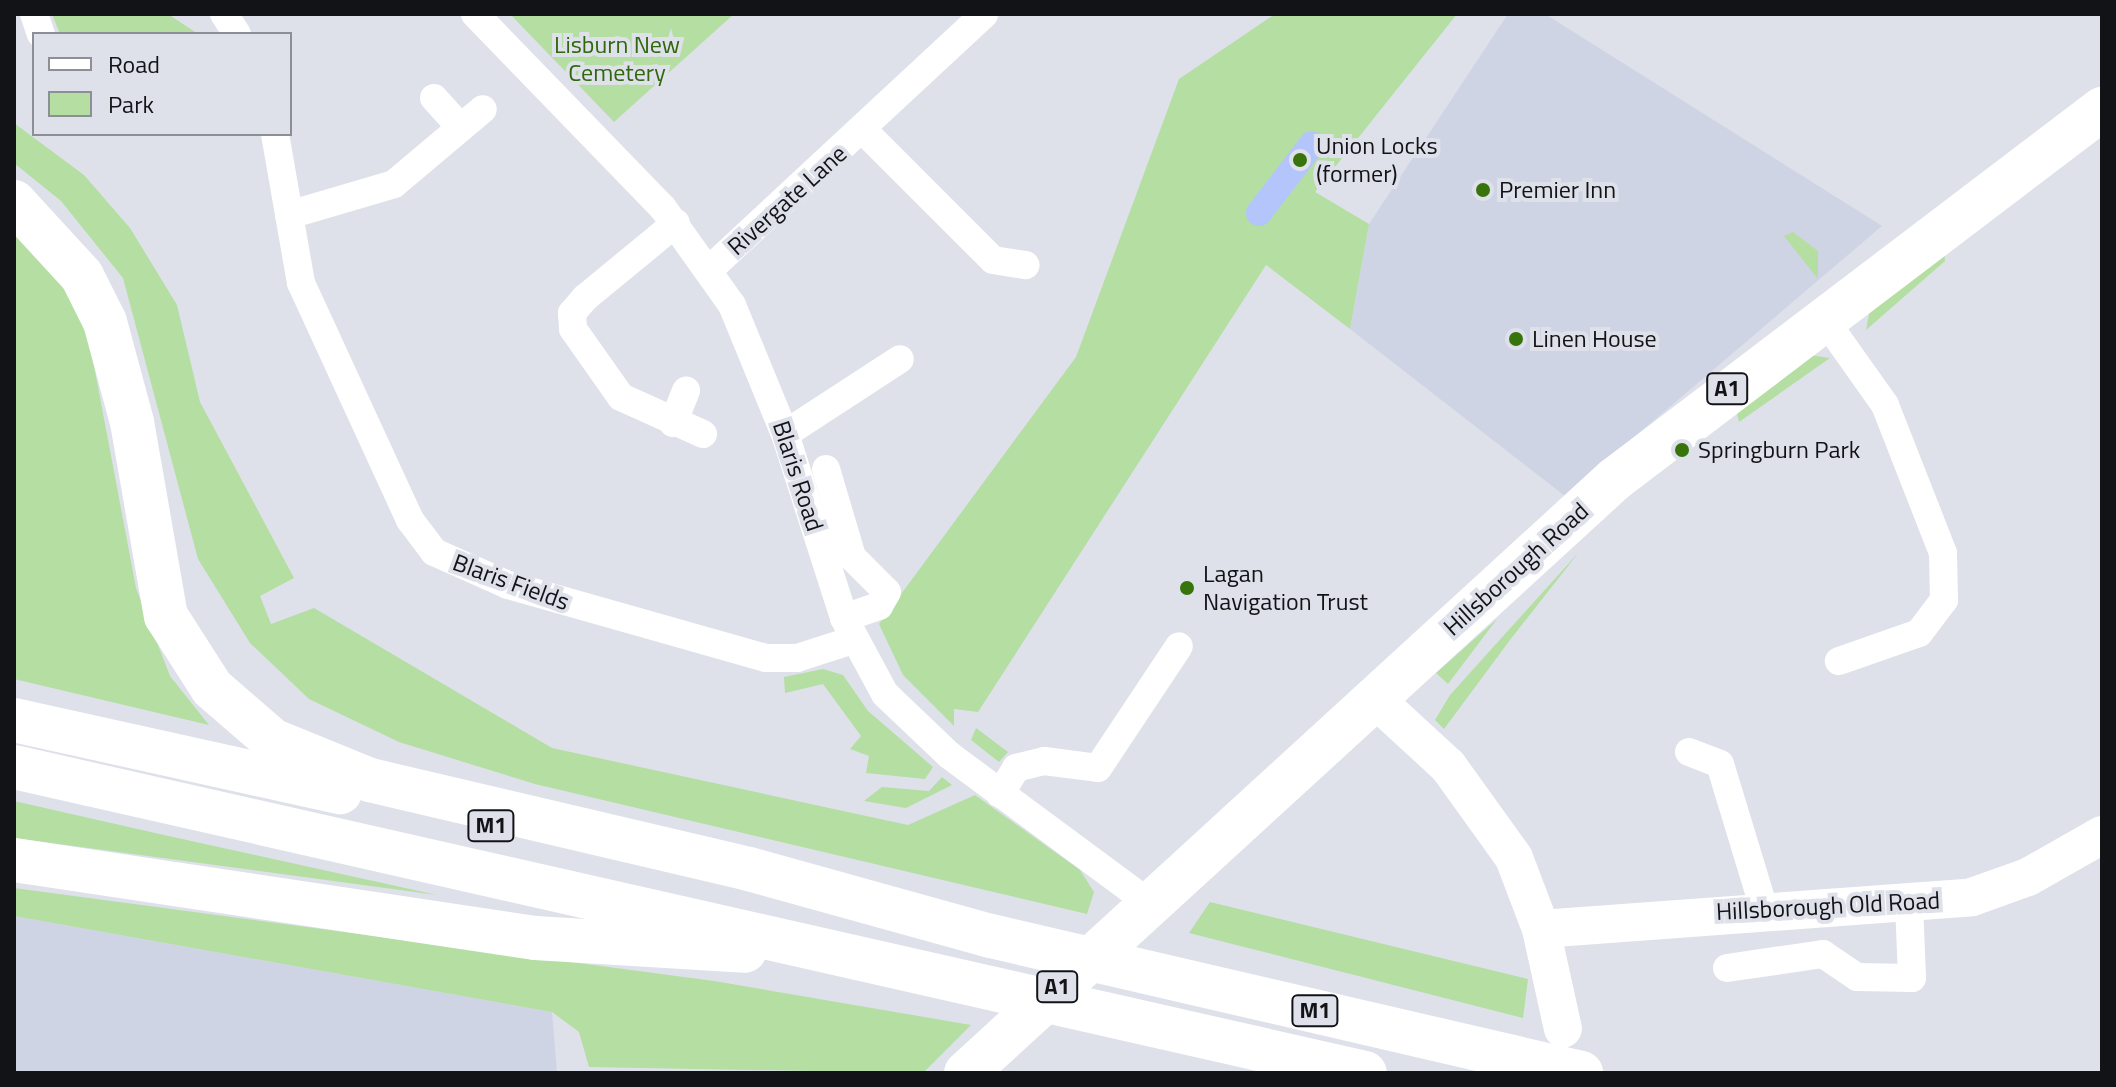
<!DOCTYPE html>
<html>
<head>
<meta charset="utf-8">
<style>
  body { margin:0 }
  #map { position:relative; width:2116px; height:1087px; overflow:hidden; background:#dee1ea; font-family:"Titillium Web",sans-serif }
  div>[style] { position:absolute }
  .built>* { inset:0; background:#cfd4e4 }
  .green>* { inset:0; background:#b4dea2 }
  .canal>* { height:26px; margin:-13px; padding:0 13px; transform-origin:13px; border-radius:13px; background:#b4c5fc }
  .street>* { height:28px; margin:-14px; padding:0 14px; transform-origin:14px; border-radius:14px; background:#fff }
  .secondary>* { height:38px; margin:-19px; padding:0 19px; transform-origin:19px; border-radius:19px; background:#fff }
  .highway>* { height:44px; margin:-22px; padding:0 22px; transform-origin:22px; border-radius:22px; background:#fff }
  .dots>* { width:22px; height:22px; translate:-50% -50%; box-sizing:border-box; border:4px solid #dee1ea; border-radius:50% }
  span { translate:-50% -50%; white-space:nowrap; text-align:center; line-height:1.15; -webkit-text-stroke:8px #dee1ea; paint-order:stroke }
  .shield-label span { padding:2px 6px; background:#dee1ea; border:2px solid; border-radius:6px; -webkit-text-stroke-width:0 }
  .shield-label { font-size:22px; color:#121316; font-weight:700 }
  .park-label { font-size:24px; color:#30670c }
  .poi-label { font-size:24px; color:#121316 }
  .left { translate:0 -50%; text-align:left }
  .street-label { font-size:24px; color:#121316 }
  .frame { position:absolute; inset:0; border:16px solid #121316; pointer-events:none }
  .legend { position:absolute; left:32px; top:32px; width:260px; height:104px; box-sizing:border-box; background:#dee1ea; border:2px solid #8c8f95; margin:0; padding:10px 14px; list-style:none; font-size:24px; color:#121316 }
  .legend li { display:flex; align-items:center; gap:16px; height:40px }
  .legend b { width:40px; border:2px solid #8c8f95 }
</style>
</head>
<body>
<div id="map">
  <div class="built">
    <i style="clip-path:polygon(1508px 14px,1545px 14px,1882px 226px,1565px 496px,1350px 329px,1369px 224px)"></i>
    <i style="clip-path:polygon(14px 916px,552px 1012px,557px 1073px,14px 1073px)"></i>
  </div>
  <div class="green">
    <i style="clip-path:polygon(52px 14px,168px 14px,198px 34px,60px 34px)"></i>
    <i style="clip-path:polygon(510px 14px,734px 14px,614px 122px)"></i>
    <i style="clip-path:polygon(1275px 14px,1457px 14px,1315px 192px,1369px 224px,1350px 329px,1266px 265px,978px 712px,954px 709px,954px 726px,903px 675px,879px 624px,1076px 357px,1179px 79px)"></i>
    <i style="clip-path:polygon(14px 123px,84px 175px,130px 228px,177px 305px,200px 402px,294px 578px,260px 596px,271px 624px,314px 608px,552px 748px,908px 825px,975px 795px,1080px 870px,1094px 892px,1087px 914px,535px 784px,399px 742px,309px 699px,250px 643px,198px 559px,123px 278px,61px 201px,14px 163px)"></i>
    <i style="clip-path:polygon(14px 227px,70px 292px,88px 334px,136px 588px,170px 676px,209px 725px,14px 679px)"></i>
    <i style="clip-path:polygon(1793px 232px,1818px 251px,1818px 279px,1784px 236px)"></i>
    <i style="clip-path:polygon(1944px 249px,1945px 261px,1866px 330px,1870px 309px)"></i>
    <i style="clip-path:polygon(1810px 355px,1830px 358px,1739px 422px,1736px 410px)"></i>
    <i style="clip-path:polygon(1579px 552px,1510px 640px,1444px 729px,1435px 720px,1450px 695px)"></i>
    <i style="clip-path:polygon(1497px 619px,1448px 684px,1436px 673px)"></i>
    <i style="clip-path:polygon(823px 669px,843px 675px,868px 711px,933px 767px,925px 779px,866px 773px,869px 756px,850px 749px,861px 736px,823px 684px,785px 693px,784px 677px)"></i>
    <i style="clip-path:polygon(976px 728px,1008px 752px,999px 762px,971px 740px)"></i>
    <i style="clip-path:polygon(942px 777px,952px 785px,906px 808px,864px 801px,882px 787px,929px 791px)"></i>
    <i style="clip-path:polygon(14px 801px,164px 835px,437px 895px,14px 838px)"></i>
    <i style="clip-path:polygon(14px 888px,714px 981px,971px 1025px,923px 1073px,589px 1067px,579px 1032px,552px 1012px,14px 916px)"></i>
    <i style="clip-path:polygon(1210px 902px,1528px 979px,1523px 1018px,1189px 933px)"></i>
  </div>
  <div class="canal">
    <i style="left:1259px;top:213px;width:87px;rotate:-52.5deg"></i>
  </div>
  <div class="street">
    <i style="left:34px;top:14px;width:21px;rotate:71deg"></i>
    <i style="left:224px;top:14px;width:24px;rotate:57deg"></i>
    <i style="left:475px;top:14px;width:270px;rotate:45.9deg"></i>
    <i style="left:663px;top:208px;width:119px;rotate:54.6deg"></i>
    <i style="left:732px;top:305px;width:139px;rotate:67.7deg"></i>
    <i style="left:785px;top:434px;width:193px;rotate:72.2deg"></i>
    <i style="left:844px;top:618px;width:86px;rotate:61.7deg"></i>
    <i style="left:885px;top:694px;width:88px;rotate:43.6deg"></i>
    <i style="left:949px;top:755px;width:247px;rotate:36.5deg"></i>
    <i style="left:434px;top:98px;width:39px;rotate:48deg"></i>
    <i style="left:864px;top:131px;width:182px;rotate:45deg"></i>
    <i style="left:993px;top:260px;width:33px;rotate:9deg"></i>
    <i style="left:275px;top:134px;width:151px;rotate:80.1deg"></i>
    <i style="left:301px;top:283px;width:261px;rotate:65.3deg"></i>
    <i style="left:410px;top:520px;width:40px;rotate:53deg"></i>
    <i style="left:434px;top:552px;width:81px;rotate:24deg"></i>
    <i style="left:508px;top:585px;width:268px;rotate:15.8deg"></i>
    <i style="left:766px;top:658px;width:31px"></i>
    <i style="left:797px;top:658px;width:59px;rotate:-17.8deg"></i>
    <i style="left:289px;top:215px;width:109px;rotate:-16.4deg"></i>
    <i style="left:394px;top:184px;width:116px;rotate:-40.1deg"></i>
    <i style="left:676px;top:223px;width:118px;rotate:140.5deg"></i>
    <i style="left:585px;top:298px;width:20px;rotate:131deg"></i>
    <i style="left:572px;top:313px;width:16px;rotate:86deg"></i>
    <i style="left:573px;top:329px;width:83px;rotate:54.8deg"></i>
    <i style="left:621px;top:397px;width:90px;rotate:24.3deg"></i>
    <i style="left:710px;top:269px;width:374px;rotate:-42.9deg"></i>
    <i style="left:1822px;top:316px;width:109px;rotate:54.7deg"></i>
    <i style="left:1885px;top:405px;width:159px;rotate:68.6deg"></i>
    <i style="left:1943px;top:553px;width:47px;rotate:88.8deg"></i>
    <i style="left:1944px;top:600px;width:41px;rotate:127.1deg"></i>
    <i style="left:1919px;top:633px;width:85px;rotate:160.7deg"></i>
    <i style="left:673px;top:423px;width:35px;rotate:-68deg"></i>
    <i style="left:785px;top:434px;width:137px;rotate:-33.1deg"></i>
    <i style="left:826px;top:469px;width:92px;rotate:73.5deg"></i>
    <i style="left:852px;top:557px;width:49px;rotate:45deg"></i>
    <i style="left:887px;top:592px;width:16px;rotate:120deg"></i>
    <i style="left:879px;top:606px;width:37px;rotate:161deg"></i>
    <i style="left:1689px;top:752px;width:33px;rotate:21deg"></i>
    <i style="left:1720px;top:764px;width:152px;rotate:73.1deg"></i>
    <i style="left:1000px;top:794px;width:31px;rotate:-58deg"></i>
    <i style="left:1016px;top:768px;width:29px;rotate:-14deg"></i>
    <i style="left:1044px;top:761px;width:54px;rotate:7.4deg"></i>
    <i style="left:1098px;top:768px;width:146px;rotate:-56.4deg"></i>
    <i style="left:1727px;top:968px;width:97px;rotate:-8.3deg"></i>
    <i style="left:1823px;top:954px;width:41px;rotate:34.1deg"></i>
    <i style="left:1857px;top:977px;width:55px;rotate:1deg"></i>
    <i style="left:1912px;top:978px;width:76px;rotate:-92.3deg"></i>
  </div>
  <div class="secondary">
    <i style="left:1374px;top:698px;width:100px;rotate:42.6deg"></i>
    <i style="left:1448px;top:766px;width:113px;rotate:54.3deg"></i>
    <i style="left:1514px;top:858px;width:76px;rotate:69.2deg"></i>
    <i style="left:1541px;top:929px;width:102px;rotate:77.6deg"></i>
    <i style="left:1541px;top:929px;width:432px;rotate:-4.2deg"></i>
    <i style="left:1972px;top:897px;width:59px;rotate:-19.7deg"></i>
    <i style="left:2028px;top:877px;width:85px;rotate:-29.6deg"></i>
  </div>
  <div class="highway">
    <i style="left:14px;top:202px;width:100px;rotate:47.4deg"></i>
    <i style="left:82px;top:276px;width:51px;rotate:63.4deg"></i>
    <i style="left:105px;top:322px;width:104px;rotate:74.9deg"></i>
    <i style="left:132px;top:422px;width:197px;rotate:80.1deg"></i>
    <i style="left:166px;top:616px;width:85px;rotate:57.4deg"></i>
    <i style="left:212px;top:688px;width:79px;rotate:40.9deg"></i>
    <i style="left:272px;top:740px;width:106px;rotate:22.2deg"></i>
    <i style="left:370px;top:780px;width:389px;rotate:13.2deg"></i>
    <i style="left:749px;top:869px;width:251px;rotate:15.5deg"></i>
    <i style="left:991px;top:936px;width:606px;rotate:13.07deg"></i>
    <i style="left:14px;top:720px;width:334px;rotate:12.5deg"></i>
    <i style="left:14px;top:767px;width:1385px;rotate:12.76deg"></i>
    <i style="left:14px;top:860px;width:527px;rotate:8.51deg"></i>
    <i style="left:535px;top:938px;width:210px;rotate:3.5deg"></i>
    <i style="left:966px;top:1073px;width:880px;rotate:-42.47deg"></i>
    <i style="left:1615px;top:479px;width:612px;rotate:-37.23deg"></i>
  </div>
  <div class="dots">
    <i style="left:1300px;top:160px;background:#37740c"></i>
    <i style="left:1483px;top:190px;background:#37740c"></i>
    <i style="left:1516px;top:339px;background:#37740c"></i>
    <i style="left:1682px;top:450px;background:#37740c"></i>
    <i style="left:1187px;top:588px;background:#37740c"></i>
  </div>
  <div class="shield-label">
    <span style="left:1727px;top:389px">A1</span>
    <span style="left:491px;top:826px">M1</span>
    <span style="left:1057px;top:987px">A1</span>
    <span style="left:1315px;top:1011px">M1</span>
  </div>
  <div class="park-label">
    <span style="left:617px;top:59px">Lisburn New<br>Cemetery</span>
  </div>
  <div class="poi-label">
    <span class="left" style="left:1316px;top:160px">Union Locks<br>(former)</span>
    <span class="left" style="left:1499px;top:190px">Premier Inn</span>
    <span class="left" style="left:1532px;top:339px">Linen House</span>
    <span class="left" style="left:1698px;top:450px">Springburn Park</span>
    <span class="left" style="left:1203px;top:588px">Lagan<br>Navigation Trust</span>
  </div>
  <div class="street-label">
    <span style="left:787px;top:200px;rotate:-42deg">Rivergate Lane</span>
    <span style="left:798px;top:476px;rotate:72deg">Blaris Road</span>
    <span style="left:1516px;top:569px;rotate:-42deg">Hillsborough Road</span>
    <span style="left:511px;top:582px;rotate:20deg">Blaris Fields</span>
    <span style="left:1828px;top:906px;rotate:-3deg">Hillsborough Old Road</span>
  </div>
  <div class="frame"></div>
  <ul class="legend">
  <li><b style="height:10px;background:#fff"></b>Road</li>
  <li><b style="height:22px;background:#b4dea2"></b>Park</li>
  </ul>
</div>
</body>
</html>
